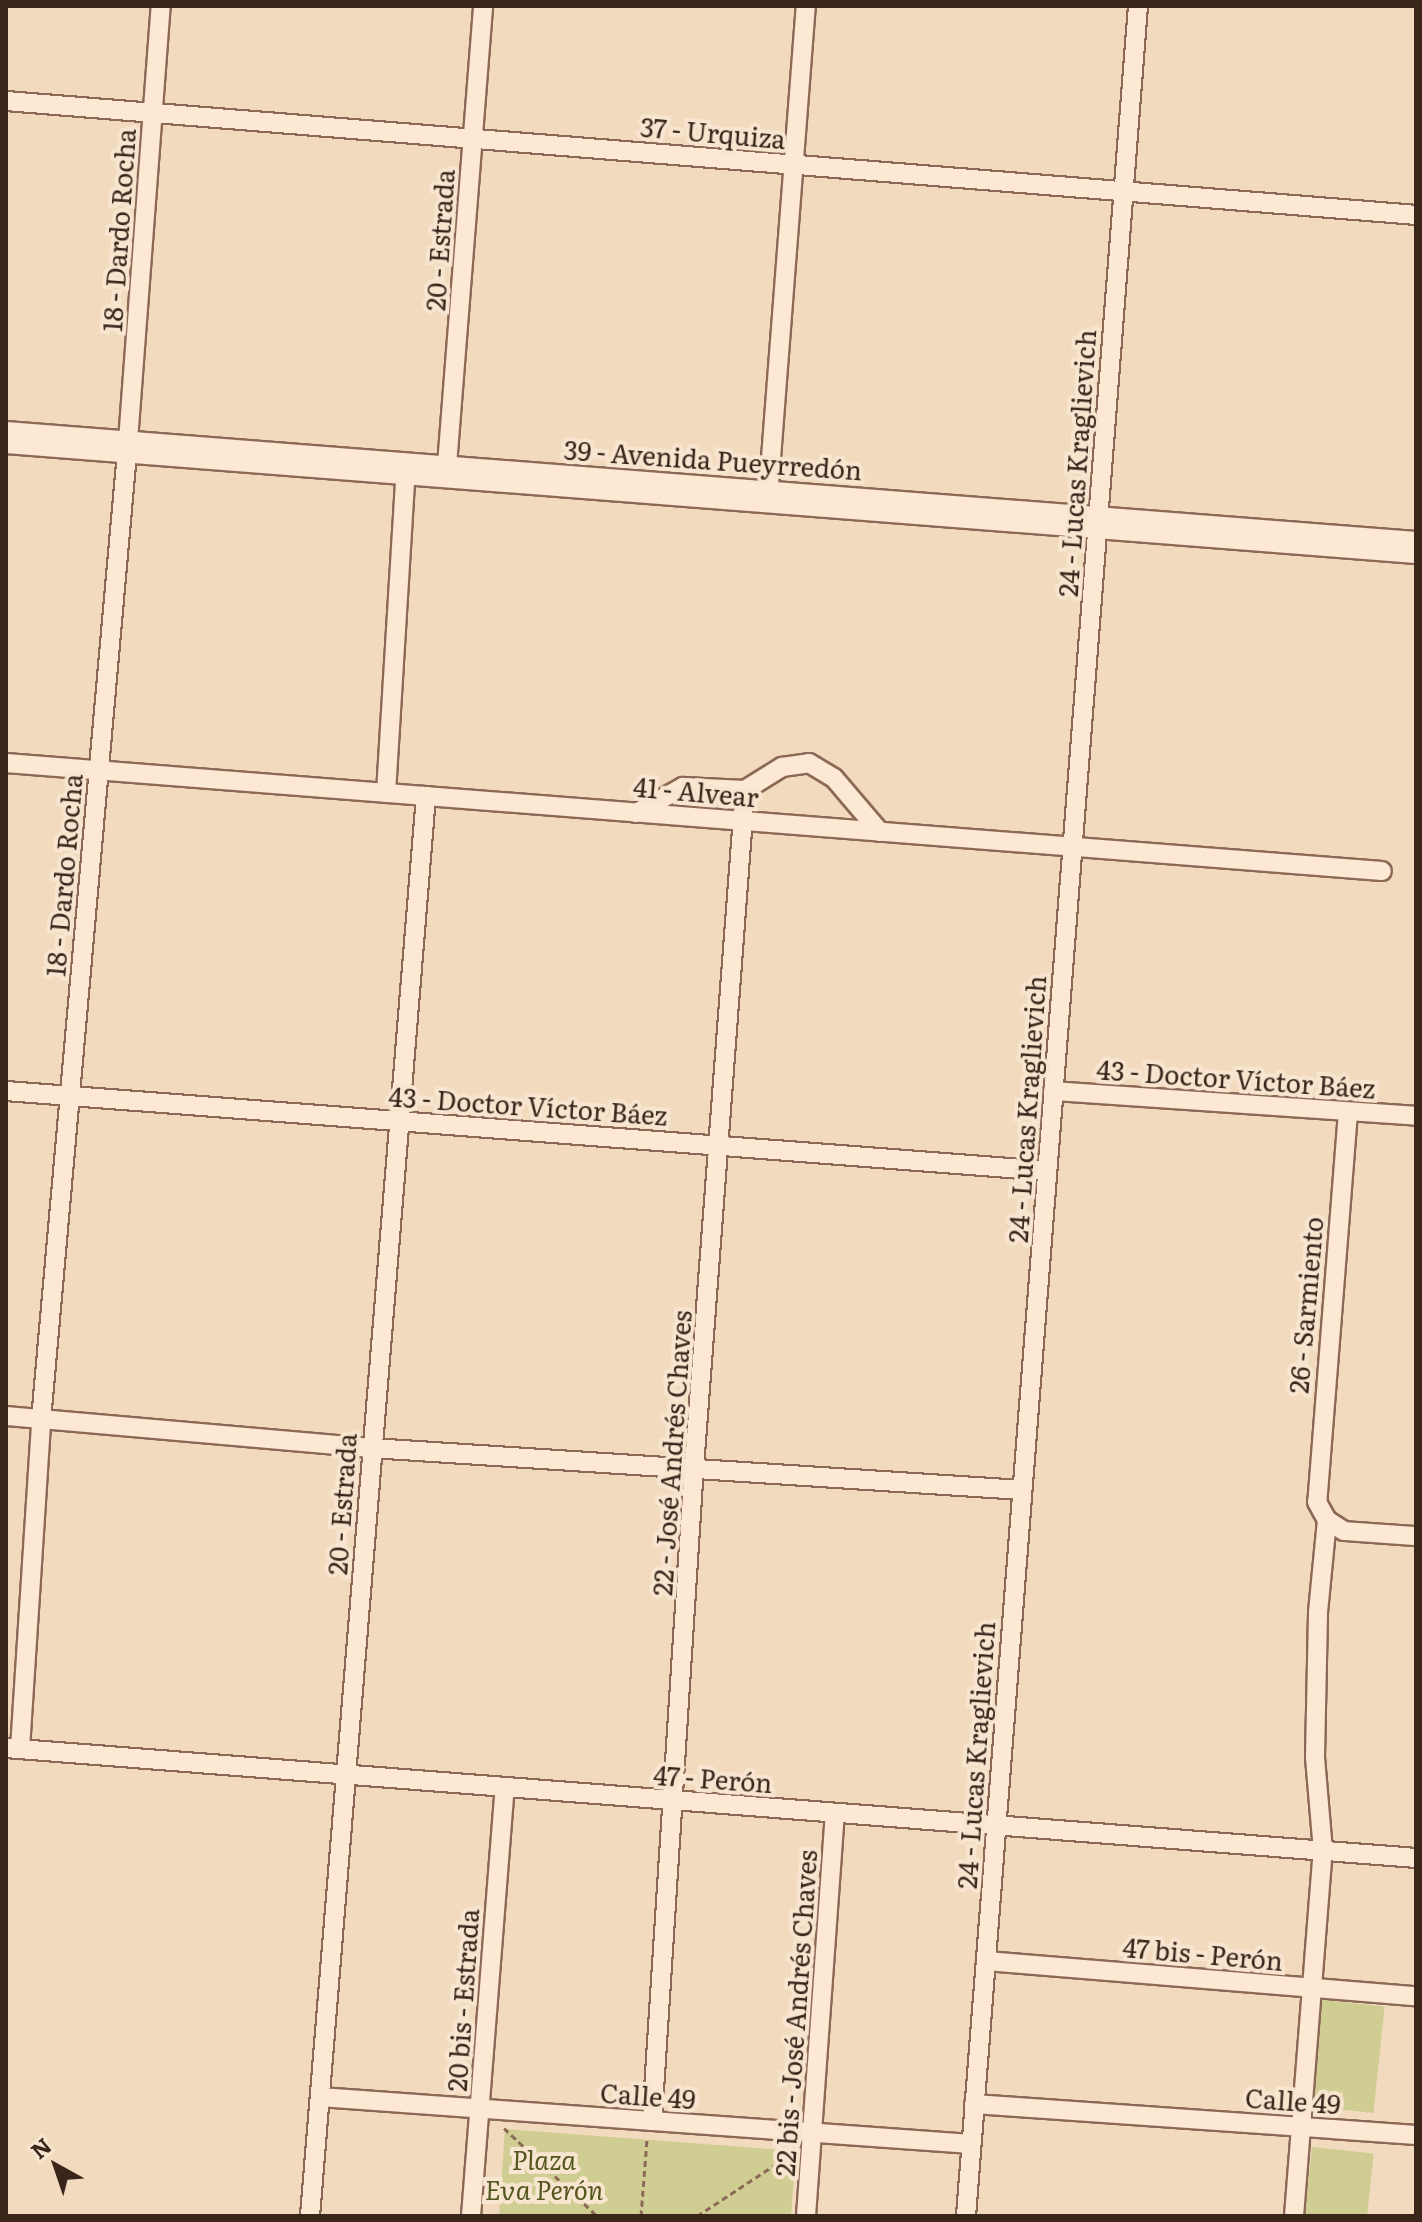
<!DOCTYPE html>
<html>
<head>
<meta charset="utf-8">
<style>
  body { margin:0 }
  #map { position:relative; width:1422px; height:2222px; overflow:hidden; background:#f2dabf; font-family:Literata,serif }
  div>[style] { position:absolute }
  .green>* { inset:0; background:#d0cd92; transform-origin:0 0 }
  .path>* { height:3px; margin-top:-1.5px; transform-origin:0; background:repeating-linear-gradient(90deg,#8c6956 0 6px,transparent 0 10px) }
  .roads { filter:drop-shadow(2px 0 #8c6956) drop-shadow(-2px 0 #8c6956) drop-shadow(0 2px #8c6956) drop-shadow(0 -2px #8c6956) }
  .minor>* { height:18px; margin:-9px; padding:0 9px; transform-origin:9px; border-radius:9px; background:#fce8d3 }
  span { translate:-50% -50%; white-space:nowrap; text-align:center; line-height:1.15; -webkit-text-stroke:8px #f8e5cf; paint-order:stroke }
  .street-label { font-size:26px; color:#3a251b }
  .park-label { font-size:26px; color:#545820; font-style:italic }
  .frame { position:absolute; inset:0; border:8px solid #3a251b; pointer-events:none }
  .north { position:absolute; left:16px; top:2126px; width:80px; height:80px; -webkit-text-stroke:6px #f8e5cf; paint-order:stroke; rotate:320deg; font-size:22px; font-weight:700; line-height:32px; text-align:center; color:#3a251b }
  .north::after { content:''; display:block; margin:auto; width:28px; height:36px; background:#3a251b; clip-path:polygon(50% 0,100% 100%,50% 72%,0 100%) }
</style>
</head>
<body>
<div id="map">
  <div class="green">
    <i style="left:1322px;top:2000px;width:63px;height:107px;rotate:6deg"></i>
    <i style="clip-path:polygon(505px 2129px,796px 2151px,791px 2216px,499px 2216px)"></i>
    <i style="left:1312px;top:2147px;width:62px;height:69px;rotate:6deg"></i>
  </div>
  <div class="path">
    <i style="left:504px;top:2128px;width:128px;rotate:43.4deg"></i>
    <i style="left:641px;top:2216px;width:76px;rotate:-85.5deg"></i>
    <i style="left:697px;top:2216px;width:115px;rotate:-33.3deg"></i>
  </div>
  <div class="roads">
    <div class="minor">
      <i style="left:6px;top:101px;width:1415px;rotate:4.62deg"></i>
      <i style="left:6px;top:431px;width:1414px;rotate:4.46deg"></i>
      <i style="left:6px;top:444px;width:1414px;rotate:4.46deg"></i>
      <i style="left:446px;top:478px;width:473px;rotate:-85.5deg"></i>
      <i style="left:768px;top:497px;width:492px;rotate:-85.6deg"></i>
      <i style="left:6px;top:763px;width:1380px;rotate:4.49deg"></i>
      <i style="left:386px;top:793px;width:329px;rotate:-86.5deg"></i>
      <i style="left:636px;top:813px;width:54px;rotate:-29deg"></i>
      <i style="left:683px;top:787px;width:62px;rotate:2.8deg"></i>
      <i style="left:745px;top:790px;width:44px;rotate:-31.9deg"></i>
      <i style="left:782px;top:767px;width:27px;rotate:-8deg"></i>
      <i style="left:809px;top:763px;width:29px;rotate:31deg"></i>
      <i style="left:834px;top:778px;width:71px;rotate:49.6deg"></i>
      <i style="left:6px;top:1091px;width:1044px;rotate:4.39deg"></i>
      <i style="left:1053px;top:1091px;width:364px;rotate:3.9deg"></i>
      <i style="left:1348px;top:1112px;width:391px;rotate:94.5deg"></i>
      <i style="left:1317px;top:1502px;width:21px;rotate:61deg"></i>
      <i style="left:1327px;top:1520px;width:20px;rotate:33deg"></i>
      <i style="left:1344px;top:1531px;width:72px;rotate:4deg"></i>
      <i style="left:6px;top:1416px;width:366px;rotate:5deg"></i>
      <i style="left:371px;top:1448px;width:652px;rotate:3.69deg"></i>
      <i style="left:6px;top:1748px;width:1414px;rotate:4.46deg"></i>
      <i style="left:20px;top:1749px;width:330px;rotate:-86.3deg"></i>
      <i style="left:41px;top:1420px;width:983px;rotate:-84.92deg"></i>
      <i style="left:128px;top:441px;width:436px;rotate:-85.7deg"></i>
      <i style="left:986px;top:1961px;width:431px;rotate:4.7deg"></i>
      <i style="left:320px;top:2097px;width:653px;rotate:4.13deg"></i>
      <i style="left:974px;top:2104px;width:443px;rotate:4deg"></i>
      <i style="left:652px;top:2121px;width:655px;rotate:-86.33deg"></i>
      <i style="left:694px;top:1467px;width:679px;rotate:-85.69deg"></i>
      <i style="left:310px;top:2216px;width:1425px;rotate:-85.33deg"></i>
      <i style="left:471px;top:2216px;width:430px;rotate:-85.5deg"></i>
      <i style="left:806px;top:2216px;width:404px;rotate:-85.9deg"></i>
      <i style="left:966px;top:2216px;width:2217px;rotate:-85.55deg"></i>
      <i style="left:1294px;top:2216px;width:366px;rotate:-85.5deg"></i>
      <i style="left:1323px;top:1851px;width:94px;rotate:-94.9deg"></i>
      <i style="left:1315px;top:1757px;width:145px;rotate:-88.8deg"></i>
      <i style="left:1318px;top:1612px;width:92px;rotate:-84.4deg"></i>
    </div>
  </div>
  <div class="street-label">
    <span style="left:713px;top:132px;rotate:5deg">37 - Urquiza</span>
    <span style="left:118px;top:230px;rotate:-86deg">18 - Dardo Rocha</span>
    <span style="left:439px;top:240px;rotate:-86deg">20 - Estrada</span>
    <span style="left:713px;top:459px;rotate:4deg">39 - Avenida Pueyrredón</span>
    <span style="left:1076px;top:463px;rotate:-86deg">24 - Lucas Kraglievich</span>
    <span style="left:696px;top:791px;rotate:5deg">41 - Alvear</span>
    <span style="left:63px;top:875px;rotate:-85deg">18 - Dardo Rocha</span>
    <span style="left:1236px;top:1078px;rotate:4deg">43 - Doctor Víctor Báez</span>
    <span style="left:528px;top:1105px;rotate:4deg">43 - Doctor Víctor Báez</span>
    <span style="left:1026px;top:1109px;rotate:-86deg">24 - Lucas Kraglievich</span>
    <span style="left:1305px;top:1305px;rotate:-85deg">26 - Sarmiento</span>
    <span style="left:671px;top:1453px;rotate:-86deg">22 - José Andrés Chaves</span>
    <span style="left:341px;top:1504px;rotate:-86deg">20 - Estrada</span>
    <span style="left:975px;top:1755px;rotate:-86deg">24 - Lucas Kraglievich</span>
    <span style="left:713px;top:1778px;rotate:4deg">47 - Perón</span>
    <span style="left:1203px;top:1953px;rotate:5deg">47 bis - Perón</span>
    <span style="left:462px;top:2000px;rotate:-86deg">20 bis - Estrada</span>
    <span style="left:795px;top:2013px;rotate:-86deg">22 bis - José Andrés Chaves</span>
    <span style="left:648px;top:2095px;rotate:4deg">Calle 49</span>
    <span style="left:1293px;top:2100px;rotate:4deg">Calle 49</span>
  </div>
  <div class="park-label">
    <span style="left:544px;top:2174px">Plaza<br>Eva Perón</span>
  </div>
  <div class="frame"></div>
  <div class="north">N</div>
</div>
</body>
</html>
